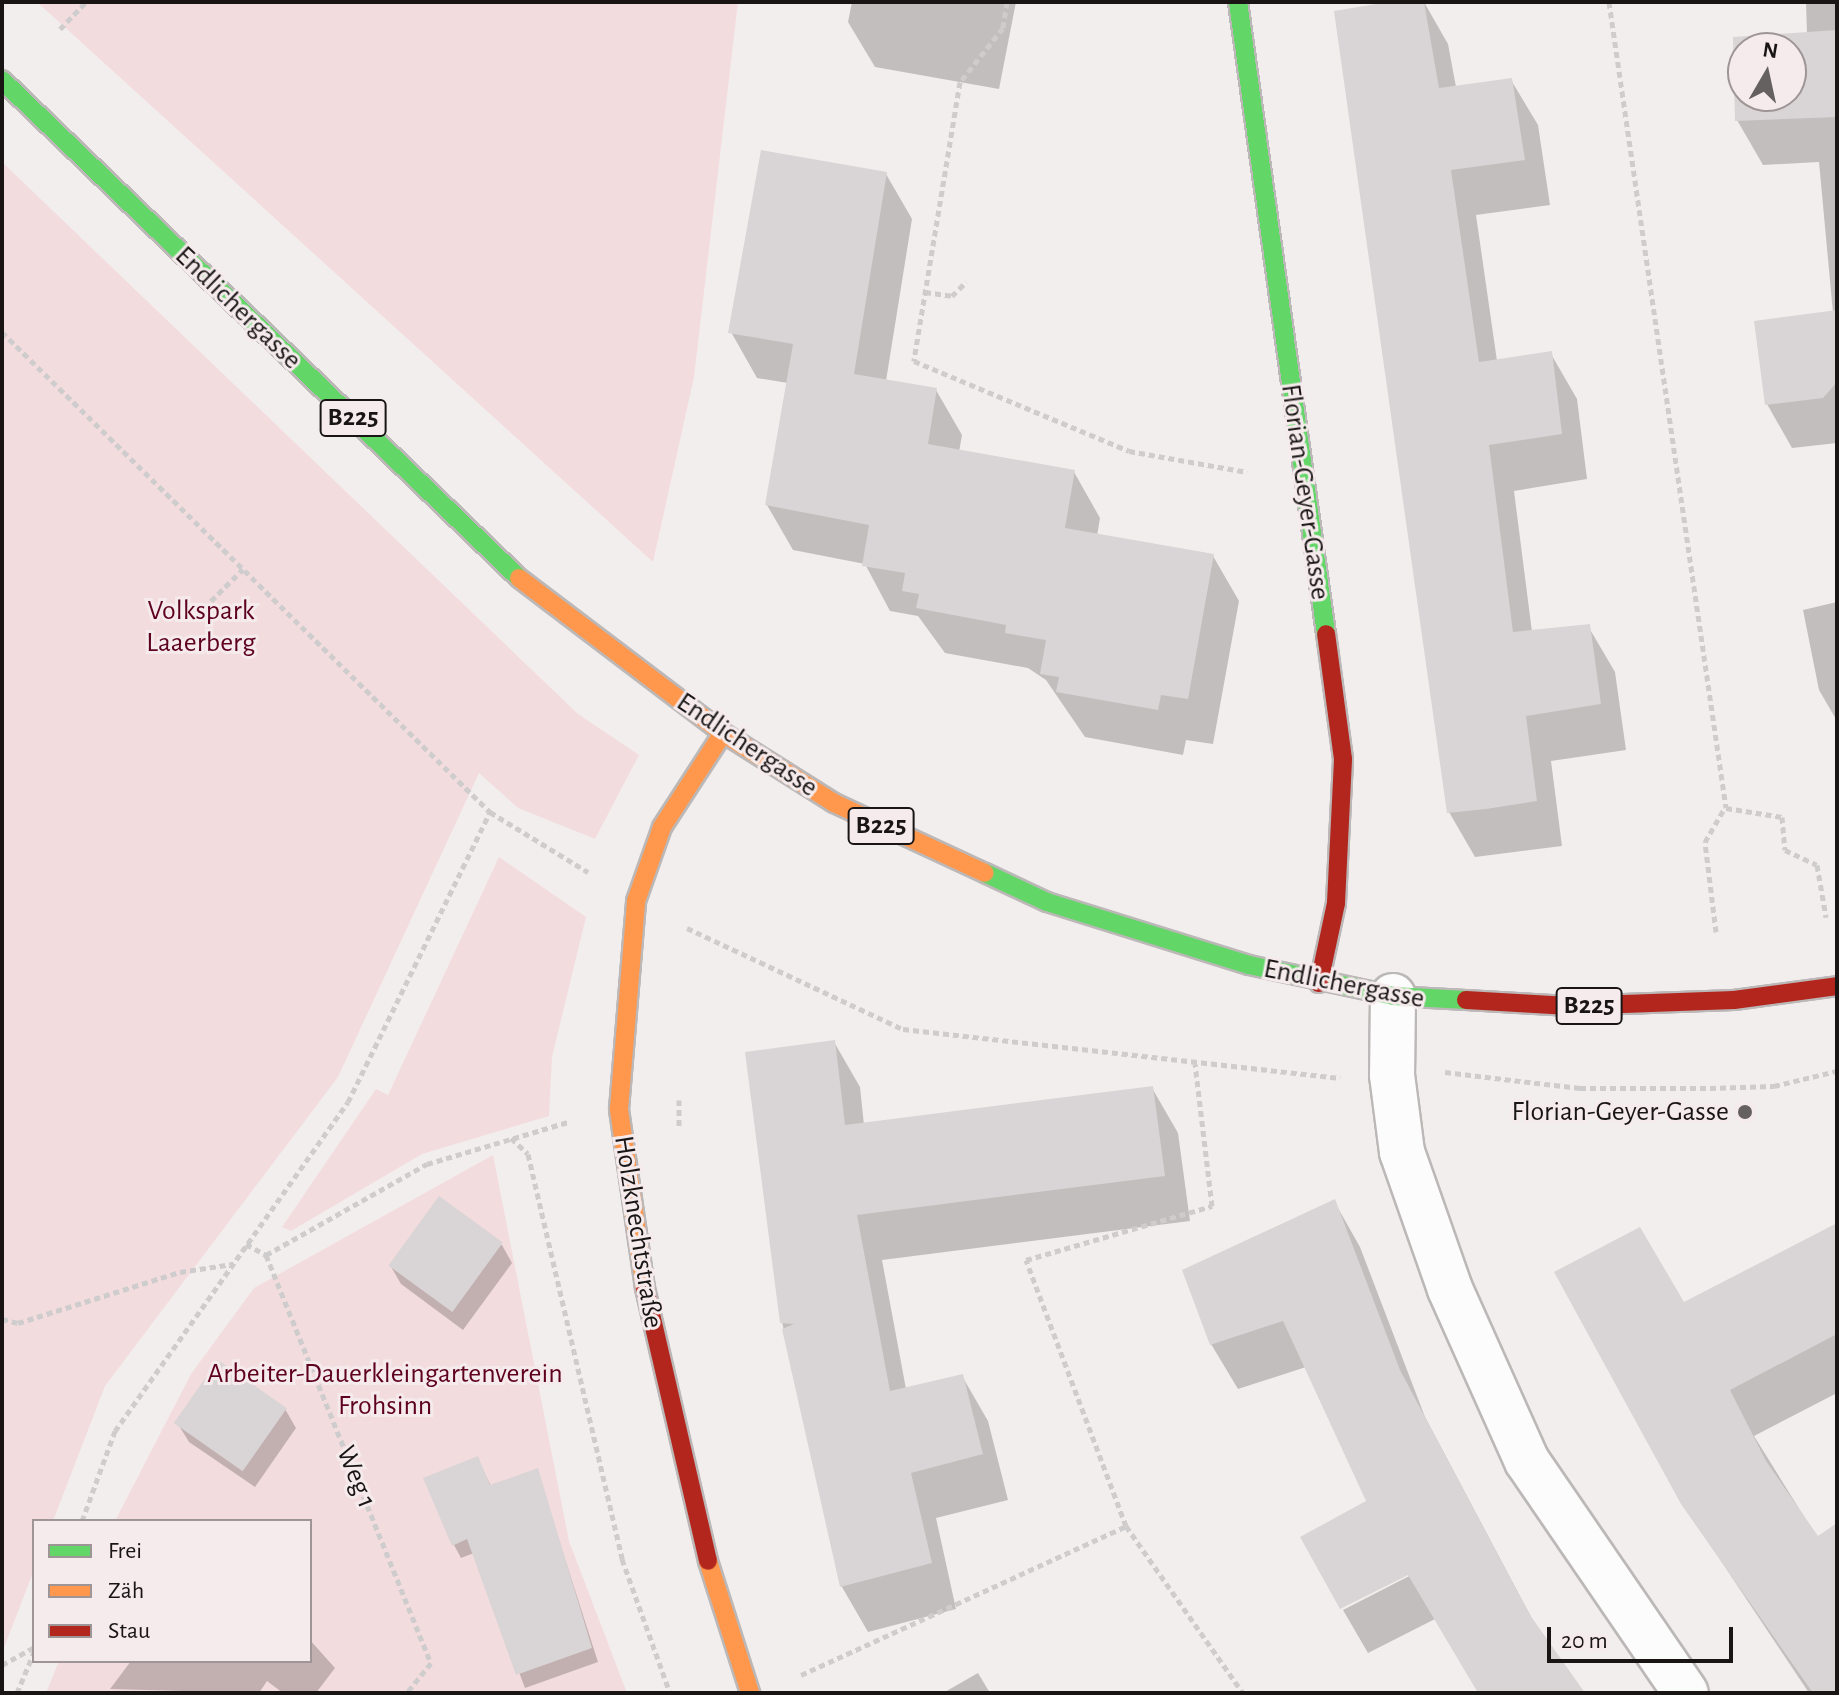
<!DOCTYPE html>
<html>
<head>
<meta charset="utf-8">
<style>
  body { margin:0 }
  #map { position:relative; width:1839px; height:1695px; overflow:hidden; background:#f3eeee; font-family:"Alegreya Sans",sans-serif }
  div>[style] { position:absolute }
  .green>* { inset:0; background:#f3dcde }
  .shadow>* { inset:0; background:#0003 }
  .building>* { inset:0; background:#d9d4d5; transform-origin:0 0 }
  .path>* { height:5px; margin-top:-2.5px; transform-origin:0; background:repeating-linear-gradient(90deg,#cecccc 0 6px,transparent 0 10px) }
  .roads { filter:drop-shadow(2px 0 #bcb8b8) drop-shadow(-2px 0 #bcb8b8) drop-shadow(0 2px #bcb8b8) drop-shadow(0 -2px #bcb8b8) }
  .street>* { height:44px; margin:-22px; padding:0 22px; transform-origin:22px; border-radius:22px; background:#fdfcfc }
  .fast>* { height:18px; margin:-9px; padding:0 9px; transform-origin:9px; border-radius:9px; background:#63d668 }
  .slow>* { height:18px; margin:-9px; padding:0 9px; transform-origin:9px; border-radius:9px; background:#ff974d }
  .jam>* { height:18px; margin:-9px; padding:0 9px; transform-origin:9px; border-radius:9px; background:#b3261e }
  .dots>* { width:22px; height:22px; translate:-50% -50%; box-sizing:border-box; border:4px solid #f6ebec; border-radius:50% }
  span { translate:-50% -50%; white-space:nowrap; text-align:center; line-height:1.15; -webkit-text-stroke:6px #f6ebec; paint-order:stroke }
  .shield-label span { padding:2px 6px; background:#f6ebec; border:2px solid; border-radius:6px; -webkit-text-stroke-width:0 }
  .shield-label { font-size:26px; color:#191515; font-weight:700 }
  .street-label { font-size:28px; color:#191515 }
  .park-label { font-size:28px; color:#5e0020 }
  .poi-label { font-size:28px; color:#191515 }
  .right { translate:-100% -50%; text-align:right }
  .frame { position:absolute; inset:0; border:4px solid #191515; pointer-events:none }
  .legend { position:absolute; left:32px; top:1519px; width:280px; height:144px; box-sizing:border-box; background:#f6ebec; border:2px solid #9e9596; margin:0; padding:10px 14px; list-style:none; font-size:24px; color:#191515 }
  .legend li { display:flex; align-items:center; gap:16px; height:40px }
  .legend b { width:40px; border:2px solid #9e9596 }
  .north { position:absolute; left:1727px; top:32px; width:80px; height:80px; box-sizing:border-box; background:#f6ebec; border:2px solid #9e9596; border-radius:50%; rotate:9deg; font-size:22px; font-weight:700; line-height:32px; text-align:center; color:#191515 }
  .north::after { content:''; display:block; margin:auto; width:28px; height:36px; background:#656161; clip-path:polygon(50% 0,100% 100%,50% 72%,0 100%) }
  .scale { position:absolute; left:1547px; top:1627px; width:186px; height:36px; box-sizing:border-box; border:4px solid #191515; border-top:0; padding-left:10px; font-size:24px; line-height:28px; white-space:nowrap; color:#191515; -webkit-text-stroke:6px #f6ebec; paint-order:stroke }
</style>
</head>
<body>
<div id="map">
  <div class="green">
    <i style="clip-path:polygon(37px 2px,738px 2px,694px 377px,653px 562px)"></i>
    <i style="clip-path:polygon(2px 162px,578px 714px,639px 755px,595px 839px,518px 808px,479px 773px,338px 1077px,105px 1386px,53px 1521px,34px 1521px,34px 1570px,2px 1653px)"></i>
    <i style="clip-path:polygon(499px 857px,586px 917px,552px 1057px,549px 1116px,422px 1154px,291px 1231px,282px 1227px,376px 1089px,388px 1095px)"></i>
    <i style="clip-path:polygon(493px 1155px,569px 1541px,627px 1693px,46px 1693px,59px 1661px,310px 1661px,310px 1521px,115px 1521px,191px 1374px,254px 1288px)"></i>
  </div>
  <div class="shadow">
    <i style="clip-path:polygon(852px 2px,1016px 2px,999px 89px,875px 67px,848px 22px)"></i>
    <i style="clip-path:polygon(1401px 2px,1424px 2px,1448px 44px,1456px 87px,1511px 80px,1538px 125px,1550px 205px,1476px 215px,1497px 361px,1551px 354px,1577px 399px,1587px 479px,1514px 491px,1532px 632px,1588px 626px,1615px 672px,1626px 750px,1551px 761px,1562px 846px,1475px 857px,1449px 812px)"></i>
    <i style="clip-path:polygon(evenodd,1806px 2px,1837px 2px,1837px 443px,1792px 448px,1767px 404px,1833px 313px,1819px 162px,1763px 165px,1737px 120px,1735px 39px,1807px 34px,1806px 2px,1743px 48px,1791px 48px,1791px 96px,1743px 96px,1743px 48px)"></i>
    <i style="clip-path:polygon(886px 174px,912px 219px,886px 381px,936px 390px,962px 435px,959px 452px,1074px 472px,1100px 518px,1097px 536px,1213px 556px,1239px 601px,1213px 744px,1186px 740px,1183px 755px,1085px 737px,1046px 680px,1028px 668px,945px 653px,918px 616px,890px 611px,865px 564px,793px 550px,767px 505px,788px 383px,757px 378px,731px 332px)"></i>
    <i style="clip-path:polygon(1837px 602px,1837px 721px,1819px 690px,1803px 610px)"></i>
    <i style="clip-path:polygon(834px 1042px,860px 1087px,864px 1125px,1152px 1088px,1178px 1133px,1190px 1221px,882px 1260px,906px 1389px,962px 1376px,988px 1421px,1008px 1500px,936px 1518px,956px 1609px,868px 1632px,842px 1587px,782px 1322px)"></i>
    <i style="clip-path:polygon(1334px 1201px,1360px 1247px,1425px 1417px,1538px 1630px,1582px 1693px,1480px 1693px,1435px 1619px,1368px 1653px,1343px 1610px,1417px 1572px,1369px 1502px,1306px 1367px,1238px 1389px,1211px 1344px)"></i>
    <i style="clip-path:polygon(1837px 1225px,1837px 1393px,1754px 1436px,1818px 1539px,1837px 1525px,1837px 1693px,1809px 1693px,1687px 1510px,1683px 1305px)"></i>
    <i style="clip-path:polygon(502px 1245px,512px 1263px,463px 1330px,401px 1284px,390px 1265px)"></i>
    <i style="clip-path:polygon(285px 1409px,296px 1428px,255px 1487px,189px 1442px,178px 1424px)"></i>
    <i style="clip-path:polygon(477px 1458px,491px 1486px,537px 1471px,598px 1662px,525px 1688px,474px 1553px,461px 1558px,454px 1545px)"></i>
    <i style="clip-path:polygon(310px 1640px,335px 1668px,316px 1693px,283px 1693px,267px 1681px,259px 1693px,110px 1689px,131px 1661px,310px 1661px)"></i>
    <i style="clip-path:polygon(978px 1673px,990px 1693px,943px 1693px)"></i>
  </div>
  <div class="building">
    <i style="clip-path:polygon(1388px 2px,1424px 2px,1439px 88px,1512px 78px,1525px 160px,1451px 170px,1479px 362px,1552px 351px,1562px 434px,1489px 445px,1513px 632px,1590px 624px,1601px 704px,1526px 716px,1537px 801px,1486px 809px,1447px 813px,1334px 11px)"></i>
    <i style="clip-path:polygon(evenodd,1837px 30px,1837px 117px,1735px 121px,1733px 37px,1837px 30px,1743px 48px,1791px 48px,1791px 96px,1743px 96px,1743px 48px)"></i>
    <i style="clip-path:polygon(761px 150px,887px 172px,854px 374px,937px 388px,928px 444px,1075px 470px,1065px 528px,1214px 554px,1188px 699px,1161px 695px,1158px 710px,1056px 692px,1059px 677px,1040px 674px,1046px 640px,1005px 633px,1006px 625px,916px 608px,919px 594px,902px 591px,905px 573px,862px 566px,869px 525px,765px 505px,793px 344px,728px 333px)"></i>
    <i style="clip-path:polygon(1837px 310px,1837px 382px,1823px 398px,1765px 405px,1754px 321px)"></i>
    <i style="clip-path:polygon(835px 1040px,845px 1125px,1153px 1086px,1165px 1176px,857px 1215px,890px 1391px,963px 1374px,983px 1454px,911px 1473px,932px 1563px,840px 1587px,782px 1329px,794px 1324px,780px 1323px,745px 1052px)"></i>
    <i style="left:439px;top:1196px;width:79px;height:86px;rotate:36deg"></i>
    <i style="clip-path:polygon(1335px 1199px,1400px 1370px,1530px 1615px,1585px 1693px,1478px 1693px,1408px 1575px,1340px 1609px,1300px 1537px,1366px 1501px,1283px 1321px,1210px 1345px,1182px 1270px)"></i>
    <i style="clip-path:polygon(1837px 1223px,1837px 1334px,1730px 1390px,1766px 1461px,1818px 1536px,1837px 1523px,1837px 1693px,1813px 1693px,1681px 1504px,1554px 1272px,1640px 1227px,1684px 1302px)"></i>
    <i style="left:218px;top:1360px;width:84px;height:77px;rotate:35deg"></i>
    <i style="clip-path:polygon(478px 1456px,490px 1485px,538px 1468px,592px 1648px,516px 1675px,467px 1539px,452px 1546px,423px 1478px)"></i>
  </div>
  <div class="path">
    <i style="left:1007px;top:2px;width:26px;rotate:99deg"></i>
    <i style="left:1003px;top:28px;width:69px;rotate:128.5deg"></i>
    <i style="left:960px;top:82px;width:283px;rotate:99.4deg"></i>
    <i style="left:914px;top:361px;width:233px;rotate:22.7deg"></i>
    <i style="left:1129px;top:451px;width:120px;rotate:10.1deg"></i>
    <i style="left:1609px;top:2px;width:814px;rotate:81.74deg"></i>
    <i style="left:1726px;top:808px;width:57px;rotate:9.1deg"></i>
    <i style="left:1782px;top:817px;width:33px;rotate:85deg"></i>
    <i style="left:1785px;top:850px;width:35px;rotate:25deg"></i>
    <i style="left:1817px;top:865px;width:53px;rotate:80.2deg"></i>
    <i style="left:60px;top:29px;width:37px;rotate:-46deg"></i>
    <i style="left:925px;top:292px;width:27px;rotate:8deg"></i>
    <i style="left:952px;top:296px;width:20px;rotate:-45deg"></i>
    <i style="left:2px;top:332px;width:685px;rotate:44.53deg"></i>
    <i style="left:490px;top:812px;width:115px;rotate:31.5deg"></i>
    <i style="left:204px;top:608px;width:55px;rotate:-45deg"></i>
    <i style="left:687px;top:928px;width:238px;rotate:25.1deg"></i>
    <i style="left:903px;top:1029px;width:440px;rotate:6.4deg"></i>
    <i style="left:1716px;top:932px;width:91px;rotate:-97deg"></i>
    <i style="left:1705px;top:842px;width:39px;rotate:-60deg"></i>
    <i style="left:1445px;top:1072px;width:136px;rotate:6.8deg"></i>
    <i style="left:1580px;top:1088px;width:130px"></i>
    <i style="left:1710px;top:1088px;width:64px;rotate:-1.8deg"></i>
    <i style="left:1774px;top:1086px;width:65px;rotate:-13.4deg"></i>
    <i style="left:679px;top:1100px;width:26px;rotate:90deg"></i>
    <i style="left:511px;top:1138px;width:23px;rotate:43deg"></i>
    <i style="left:528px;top:1154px;width:416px;rotate:76.9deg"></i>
    <i style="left:622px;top:1559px;width:142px;rotate:70.3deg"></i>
    <i style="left:246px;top:1244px;width:23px;rotate:29deg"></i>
    <i style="left:266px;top:1255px;width:185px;rotate:-29.5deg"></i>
    <i style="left:427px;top:1164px;width:147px;rotate:-16.6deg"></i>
    <i style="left:266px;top:1255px;width:440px;rotate:68deg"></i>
    <i style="left:431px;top:1663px;width:38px;rotate:129deg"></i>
    <i style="left:2px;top:1319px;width:16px;rotate:14deg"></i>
    <i style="left:18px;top:1323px;width:170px;rotate:-17.5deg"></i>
    <i style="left:180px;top:1272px;width:53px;rotate:-8.7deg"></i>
    <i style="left:82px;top:1521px;width:96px;rotate:-69.9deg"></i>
    <i style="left:115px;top:1431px;width:403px;rotate:-54.7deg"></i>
    <i style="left:348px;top:1102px;width:323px;rotate:-63.9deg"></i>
    <i style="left:1126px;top:1526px;width:204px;rotate:55deg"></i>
    <i style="left:2px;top:1665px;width:37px;rotate:-29deg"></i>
    <i style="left:801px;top:1675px;width:358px;rotate:-24.6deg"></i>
    <i style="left:1126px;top:1526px;width:284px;rotate:-110.6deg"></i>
    <i style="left:1026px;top:1260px;width:194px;rotate:-16.2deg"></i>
    <i style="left:1212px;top:1206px;width:143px;rotate:-96.8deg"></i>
    <i style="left:17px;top:1693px;width:44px;rotate:-67.5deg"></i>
  </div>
  <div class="roads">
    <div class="street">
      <i style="left:1393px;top:996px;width:79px;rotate:90.7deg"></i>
      <i style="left:1392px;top:1075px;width:78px;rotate:82.6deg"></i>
      <i style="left:1402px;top:1152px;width:145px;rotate:70.7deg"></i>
      <i style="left:1450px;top:1289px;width:188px;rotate:65.9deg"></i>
      <i style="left:1527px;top:1461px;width:281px;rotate:55.6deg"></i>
    </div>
    <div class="fast">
      <i style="left:1238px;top:2px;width:638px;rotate:82.07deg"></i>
      <i style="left:2px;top:80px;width:718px;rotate:43.93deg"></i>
      <i style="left:985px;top:873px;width:68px;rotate:25.1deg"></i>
      <i style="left:1047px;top:902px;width:212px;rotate:17.3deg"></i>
      <i style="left:1249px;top:965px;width:147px;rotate:12.1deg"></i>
      <i style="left:1393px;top:996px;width:73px;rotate:3.1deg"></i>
    </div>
    <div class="slow">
      <i style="left:519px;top:578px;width:256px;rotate:37.2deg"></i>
      <i style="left:723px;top:733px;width:131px;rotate:32.2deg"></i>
      <i style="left:834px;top:803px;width:166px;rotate:24.9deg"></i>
      <i style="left:645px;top:1288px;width:181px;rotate:-98.3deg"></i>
      <i style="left:619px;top:1109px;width:209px;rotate:-85.3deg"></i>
      <i style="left:636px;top:901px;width:78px;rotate:-70.6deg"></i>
      <i style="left:662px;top:827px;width:112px;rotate:-57deg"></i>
      <i style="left:708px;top:1561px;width:139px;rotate:72.3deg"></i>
    </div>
    <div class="jam">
      <i style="left:1319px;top:983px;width:82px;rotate:-78deg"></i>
      <i style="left:1336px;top:903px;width:144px;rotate:-87.2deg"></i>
      <i style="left:1343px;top:759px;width:126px;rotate:-97.7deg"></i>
      <i style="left:1466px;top:1000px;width:103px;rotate:3.3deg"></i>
      <i style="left:1569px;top:1006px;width:165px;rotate:-2.1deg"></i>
      <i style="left:1734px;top:1000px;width:104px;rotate:-7.7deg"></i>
      <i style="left:645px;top:1288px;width:280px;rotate:77deg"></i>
    </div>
  </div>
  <div class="dots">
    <i style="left:1745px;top:1112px;background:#656161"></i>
  </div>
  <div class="shield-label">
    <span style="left:353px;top:418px">B225</span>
    <span style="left:881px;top:826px">B225</span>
    <span style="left:1589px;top:1006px">B225</span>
  </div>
  <div class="street-label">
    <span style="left:238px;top:308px;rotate:44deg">Endlichergasse</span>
    <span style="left:1305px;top:492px;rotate:82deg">Florian-Geyer-Gasse</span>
    <span style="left:747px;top:745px;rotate:34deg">Endlichergasse</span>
    <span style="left:1344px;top:984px;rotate:11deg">Endlichergasse</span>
    <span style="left:638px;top:1232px;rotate:81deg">Holzknechtstraße</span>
    <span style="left:356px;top:1477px;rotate:68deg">Weg 1</span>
  </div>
  <div class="park-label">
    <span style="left:201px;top:627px">Volkspark<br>Laaerberg</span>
    <span style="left:385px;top:1390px">Arbeiter-Dauerkleingartenverein<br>Frohsinn</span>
  </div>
  <div class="poi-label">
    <span class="right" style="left:1729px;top:1112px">Florian-Geyer-Gasse</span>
  </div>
  <div class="frame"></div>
  <ul class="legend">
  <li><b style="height:10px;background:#63d668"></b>Frei</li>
  <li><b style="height:10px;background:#ff974d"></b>Zäh</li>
  <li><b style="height:10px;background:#b3261e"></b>Stau</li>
  </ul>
  <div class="north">N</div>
  <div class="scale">20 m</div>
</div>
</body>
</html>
